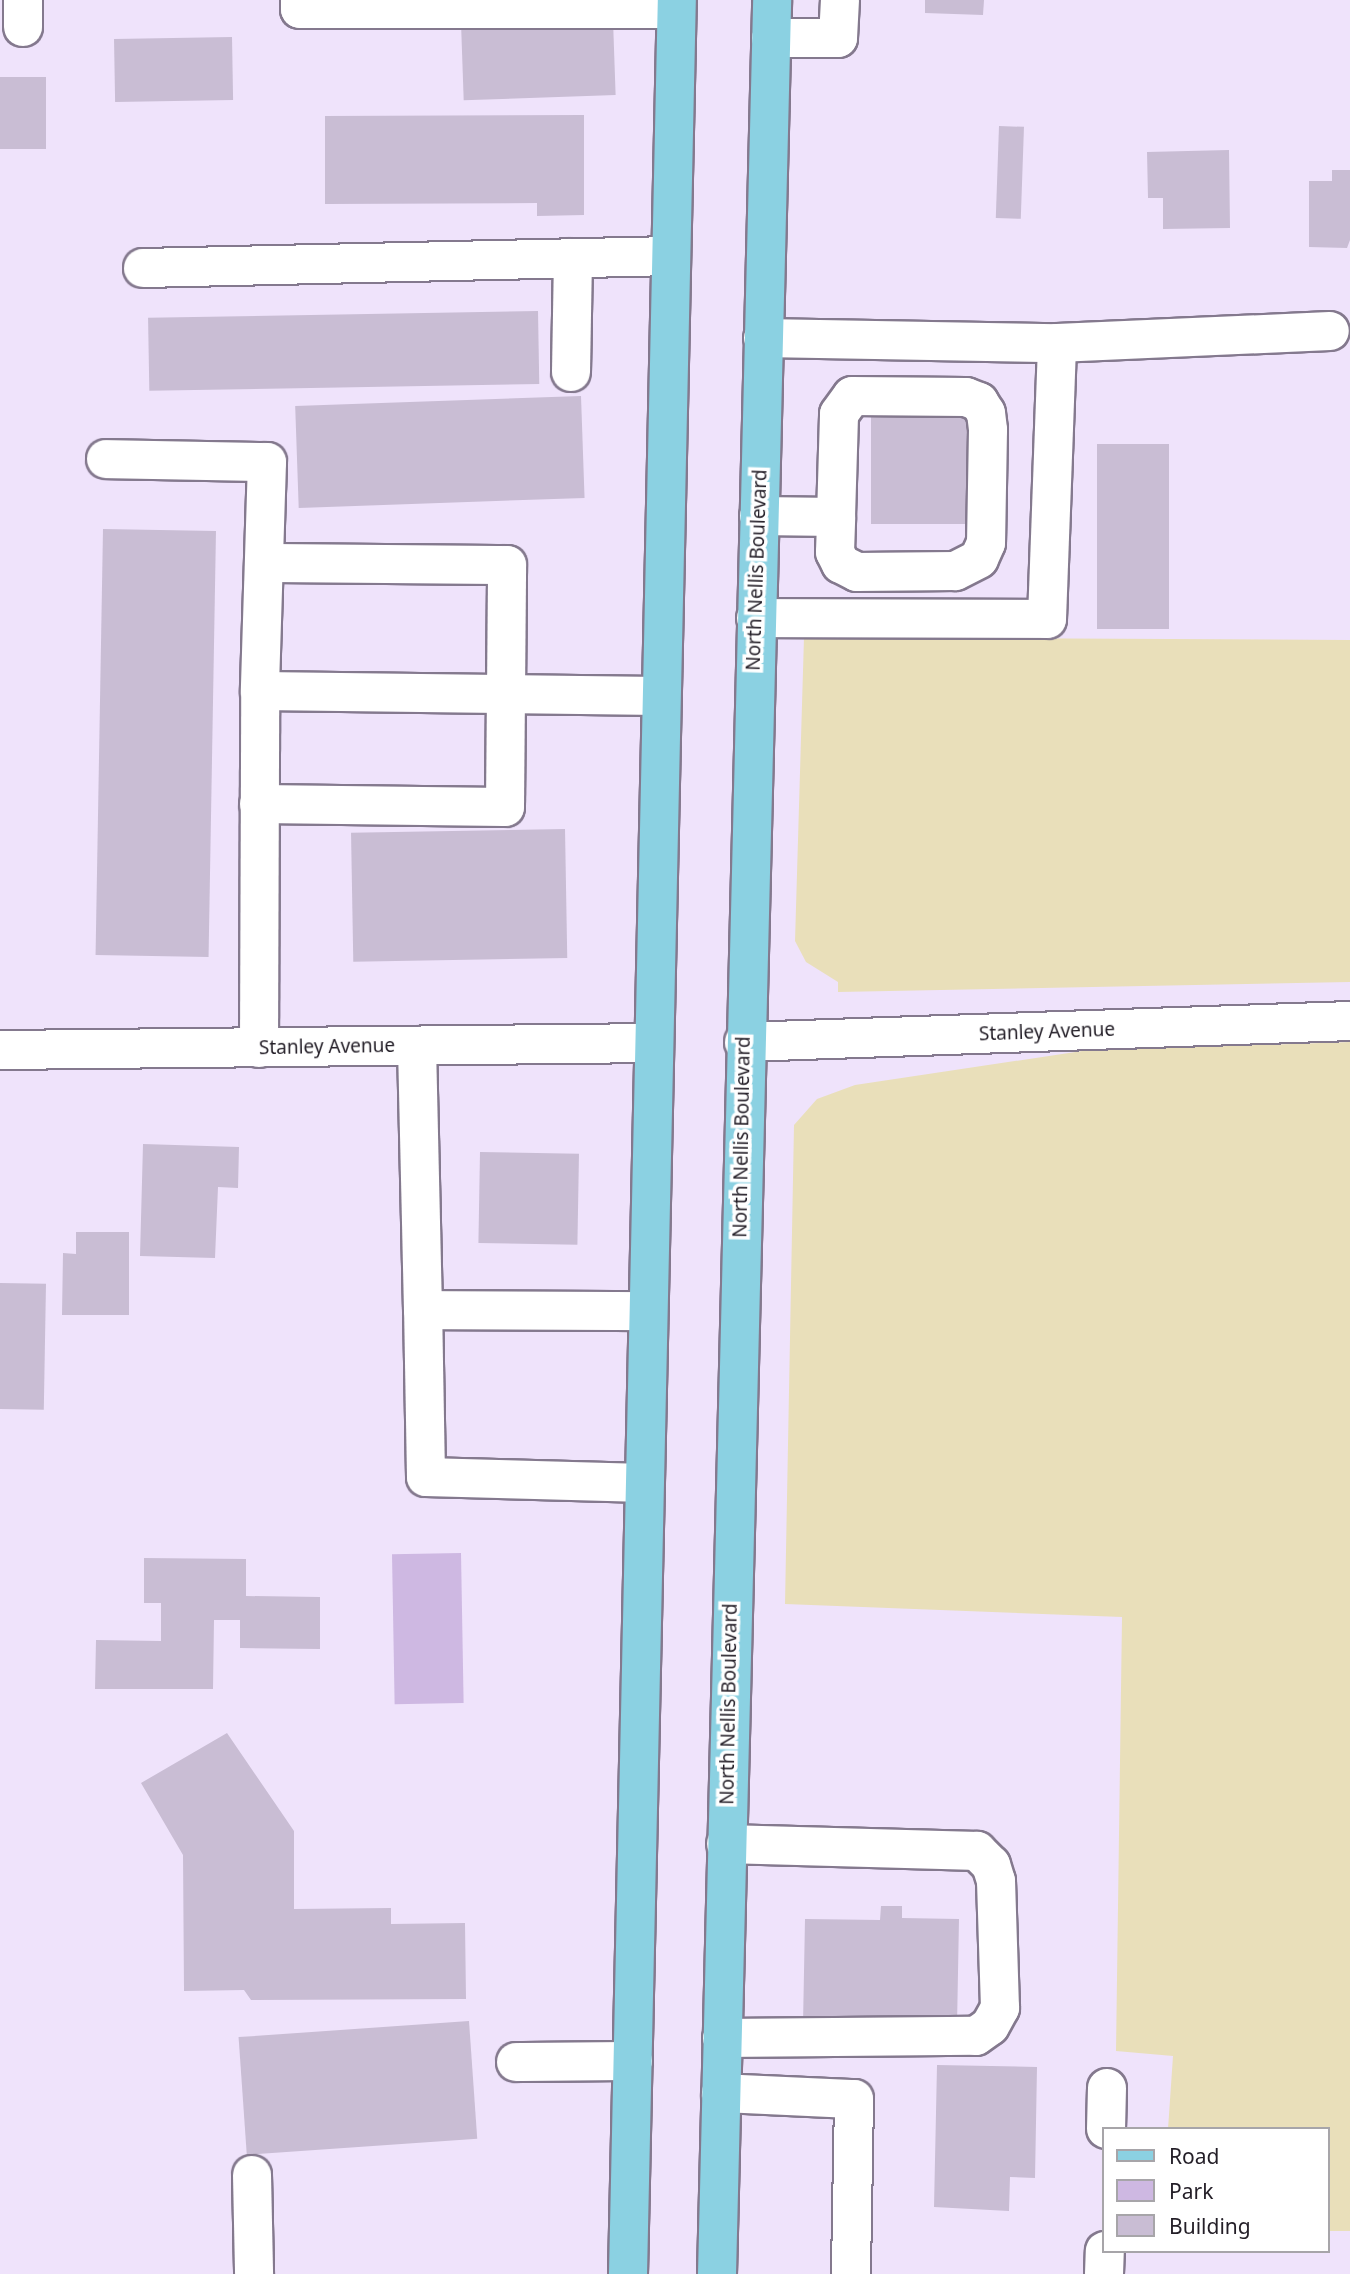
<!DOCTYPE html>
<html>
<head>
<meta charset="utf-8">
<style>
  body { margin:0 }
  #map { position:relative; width:1350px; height:2274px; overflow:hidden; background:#efe3fb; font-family:"Noto Sans",sans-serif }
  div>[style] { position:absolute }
  .green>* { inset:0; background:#ceb8e2; transform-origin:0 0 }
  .sand>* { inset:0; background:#e9dfba }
  .building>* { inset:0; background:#c9bdd4; transform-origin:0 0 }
  .roads { filter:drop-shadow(2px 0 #84798e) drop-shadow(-2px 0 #84798e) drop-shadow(0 2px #84798e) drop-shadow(0 -2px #84798e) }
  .minor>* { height:38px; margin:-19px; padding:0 19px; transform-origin:19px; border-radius:19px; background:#fff }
  .major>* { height:38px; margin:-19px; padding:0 19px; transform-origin:19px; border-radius:19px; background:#8bd1e2 }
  span { translate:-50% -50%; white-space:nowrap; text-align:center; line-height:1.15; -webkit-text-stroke:7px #fff; paint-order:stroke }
  .street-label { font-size:19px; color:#231e27 }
  .legend { position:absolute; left:1102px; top:2127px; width:228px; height:126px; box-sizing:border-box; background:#fff; border:2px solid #a7a5a9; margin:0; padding:9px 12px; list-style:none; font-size:21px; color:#231e27 }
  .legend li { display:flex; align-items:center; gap:14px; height:35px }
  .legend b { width:35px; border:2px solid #a7a5a9 }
</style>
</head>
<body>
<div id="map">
  <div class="green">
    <i style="left:461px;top:1553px;width:150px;height:69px;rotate:89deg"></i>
  </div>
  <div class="sand">
    <i style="clip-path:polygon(804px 637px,1350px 640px,1350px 982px,838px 992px,838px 982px,806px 962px,795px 941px)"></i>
    <i style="clip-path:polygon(1350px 1042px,1350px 2231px,1327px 2231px,1327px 2129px,1168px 2129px,1173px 2056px,1116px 2051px,1122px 1617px,785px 1604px,794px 1125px,817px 1099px,855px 1085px,1082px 1051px)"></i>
  </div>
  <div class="building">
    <i style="clip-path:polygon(925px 0,984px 0,983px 15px,925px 13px)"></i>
    <i style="left:613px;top:20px;width:75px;height:152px;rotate:88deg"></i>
    <i style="left:232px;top:37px;width:63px;height:118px;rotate:89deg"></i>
    <i style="left:0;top:77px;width:46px;height:72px"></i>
    <i style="clip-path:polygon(584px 115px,584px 215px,537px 216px,537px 203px,325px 204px,325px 116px)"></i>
    <i style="left:999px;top:126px;width:25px;height:92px;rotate:2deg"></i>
    <i style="clip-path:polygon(1229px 150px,1230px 228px,1163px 229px,1163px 198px,1148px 198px,1147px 152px)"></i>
    <i style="clip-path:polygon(1332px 170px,1350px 170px,1350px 240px,1347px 248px,1309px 247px,1309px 181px,1332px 181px)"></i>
    <i style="left:538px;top:311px;width:73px;height:390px;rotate:89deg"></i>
    <i style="left:581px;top:396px;width:102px;height:286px;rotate:88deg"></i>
    <i style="left:871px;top:415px;width:97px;height:109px"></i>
    <i style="left:1097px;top:444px;width:72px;height:185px"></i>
    <i style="left:103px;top:529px;width:113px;height:426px;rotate:1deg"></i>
    <i style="left:565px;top:829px;width:129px;height:214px;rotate:89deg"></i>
    <i style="clip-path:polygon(143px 1144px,239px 1147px,238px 1188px,218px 1187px,215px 1258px,140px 1256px)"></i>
    <i style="left:480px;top:1152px;width:99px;height:91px;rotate:1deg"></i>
    <i style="clip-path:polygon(76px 1232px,129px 1232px,129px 1315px,62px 1315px,63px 1253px,76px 1254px)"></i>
    <i style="left:0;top:1283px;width:46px;height:126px;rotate:1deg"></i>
    <i style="clip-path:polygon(144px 1558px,246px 1559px,246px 1596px,320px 1597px,320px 1649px,240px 1648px,240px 1620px,214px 1620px,213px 1689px,95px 1689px,96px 1640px,161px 1641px,161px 1603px,144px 1603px)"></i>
    <i style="clip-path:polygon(227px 1733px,294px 1831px,294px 1909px,391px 1908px,391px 1924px,465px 1923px,466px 1999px,251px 2000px,244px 1990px,184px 1991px,183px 1855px,141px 1783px)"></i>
    <i style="clip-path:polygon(881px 1906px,902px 1906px,902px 1918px,959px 1919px,957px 2026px,803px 2024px,805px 1919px,880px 1920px)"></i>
    <i style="left:469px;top:2021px;width:118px;height:231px;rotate:86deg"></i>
    <i style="clip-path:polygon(937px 2065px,1037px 2067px,1035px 2178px,1010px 2177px,1009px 2211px,934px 2207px)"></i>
  </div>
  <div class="roads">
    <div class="minor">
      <i style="left:23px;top:0;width:27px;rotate:90deg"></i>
      <i style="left:300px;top:0;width:9px;rotate:90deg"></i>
      <i style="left:300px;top:9px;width:376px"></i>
      <i style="left:771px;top:38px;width:67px"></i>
      <i style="left:838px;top:38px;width:38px;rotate:-87deg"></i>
      <i style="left:143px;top:268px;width:528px;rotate:-1.3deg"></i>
      <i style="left:763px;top:338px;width:294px;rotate:1deg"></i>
      <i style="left:1057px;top:343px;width:273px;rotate:-2.5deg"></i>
      <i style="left:571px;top:372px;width:114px;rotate:-89deg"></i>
      <i style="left:106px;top:459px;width:161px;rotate:1.1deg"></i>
      <i style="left:267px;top:462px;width:229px;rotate:91.8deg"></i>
      <i style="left:260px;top:691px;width:401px;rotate:0.7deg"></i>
      <i style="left:759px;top:516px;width:77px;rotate:0.7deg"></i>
      <i style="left:836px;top:517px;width:103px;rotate:-88.3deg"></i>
      <i style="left:839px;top:414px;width:22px;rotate:-54deg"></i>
      <i style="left:852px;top:396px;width:114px;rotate:0.5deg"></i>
      <i style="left:966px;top:397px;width:14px;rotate:21deg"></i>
      <i style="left:979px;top:402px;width:13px;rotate:58deg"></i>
      <i style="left:986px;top:413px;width:17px;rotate:83deg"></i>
      <i style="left:988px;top:430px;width:113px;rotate:91deg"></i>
      <i style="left:986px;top:543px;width:17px;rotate:114deg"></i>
      <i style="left:979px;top:559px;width:27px;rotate:153deg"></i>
      <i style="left:955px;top:571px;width:98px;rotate:179.4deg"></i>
      <i style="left:857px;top:572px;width:18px;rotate:-153deg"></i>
      <i style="left:841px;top:564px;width:13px;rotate:-117deg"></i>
      <i style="left:835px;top:552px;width:35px;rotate:-88deg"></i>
      <i style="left:756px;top:618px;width:291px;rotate:0.2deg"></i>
      <i style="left:1047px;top:619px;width:276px;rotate:-87.9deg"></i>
      <i style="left:259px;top:804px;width:246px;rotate:0.7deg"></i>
      <i style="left:505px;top:807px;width:242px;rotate:-89.5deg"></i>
      <i style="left:507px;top:565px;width:243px;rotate:-179.5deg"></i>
      <i style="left:744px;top:1042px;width:606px;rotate:-1.98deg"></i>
      <i style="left:417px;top:1046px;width:264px;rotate:88.7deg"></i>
      <i style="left:259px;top:1048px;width:357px;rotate:-89.8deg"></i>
      <i style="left:0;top:1050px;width:653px;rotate:-0.61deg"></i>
      <i style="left:644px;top:1483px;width:218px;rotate:-178.4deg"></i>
      <i style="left:426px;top:1477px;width:167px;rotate:-91deg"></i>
      <i style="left:423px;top:1310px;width:224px;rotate:0.3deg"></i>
      <i style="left:722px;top:2038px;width:254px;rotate:-0.5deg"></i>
      <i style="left:976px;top:2036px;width:17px;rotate:-36deg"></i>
      <i style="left:990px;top:2026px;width:21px;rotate:-61deg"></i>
      <i style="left:1000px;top:2008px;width:127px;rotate:-91.8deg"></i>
      <i style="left:996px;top:1881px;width:17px;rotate:-107deg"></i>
      <i style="left:991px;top:1865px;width:20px;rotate:-135deg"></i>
      <i style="left:977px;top:1851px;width:251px;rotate:-178.4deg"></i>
      <i style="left:516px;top:2062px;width:117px;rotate:-0.5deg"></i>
      <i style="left:721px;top:2093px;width:133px;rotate:2.6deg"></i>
      <i style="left:854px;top:2099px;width:175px;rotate:91deg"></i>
      <i style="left:1106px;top:2129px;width:41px;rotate:-88.6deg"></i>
      <i style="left:252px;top:2175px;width:99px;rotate:88.8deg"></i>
      <i style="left:1104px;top:2274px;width:23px;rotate:-88deg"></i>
    </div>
    <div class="major">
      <i style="left:628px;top:2274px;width:2275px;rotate:-88.77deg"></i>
      <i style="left:717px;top:2274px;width:2275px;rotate:-88.61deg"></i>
    </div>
  </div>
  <div class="street-label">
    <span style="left:757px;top:570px;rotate:-88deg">North Nellis Boulevard</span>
    <span style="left:1047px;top:1032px;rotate:-2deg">Stanley Avenue</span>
    <span style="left:327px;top:1047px;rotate:-1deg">Stanley Avenue</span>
    <span style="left:742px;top:1137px;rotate:-89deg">North Nellis Boulevard</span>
    <span style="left:729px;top:1704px;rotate:-89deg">North Nellis Boulevard</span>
  </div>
  <ul class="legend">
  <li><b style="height:9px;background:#8bd1e2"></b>Road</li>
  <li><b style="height:19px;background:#ceb8e2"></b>Park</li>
  <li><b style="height:19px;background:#c9bdd4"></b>Building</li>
  </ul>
</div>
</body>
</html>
